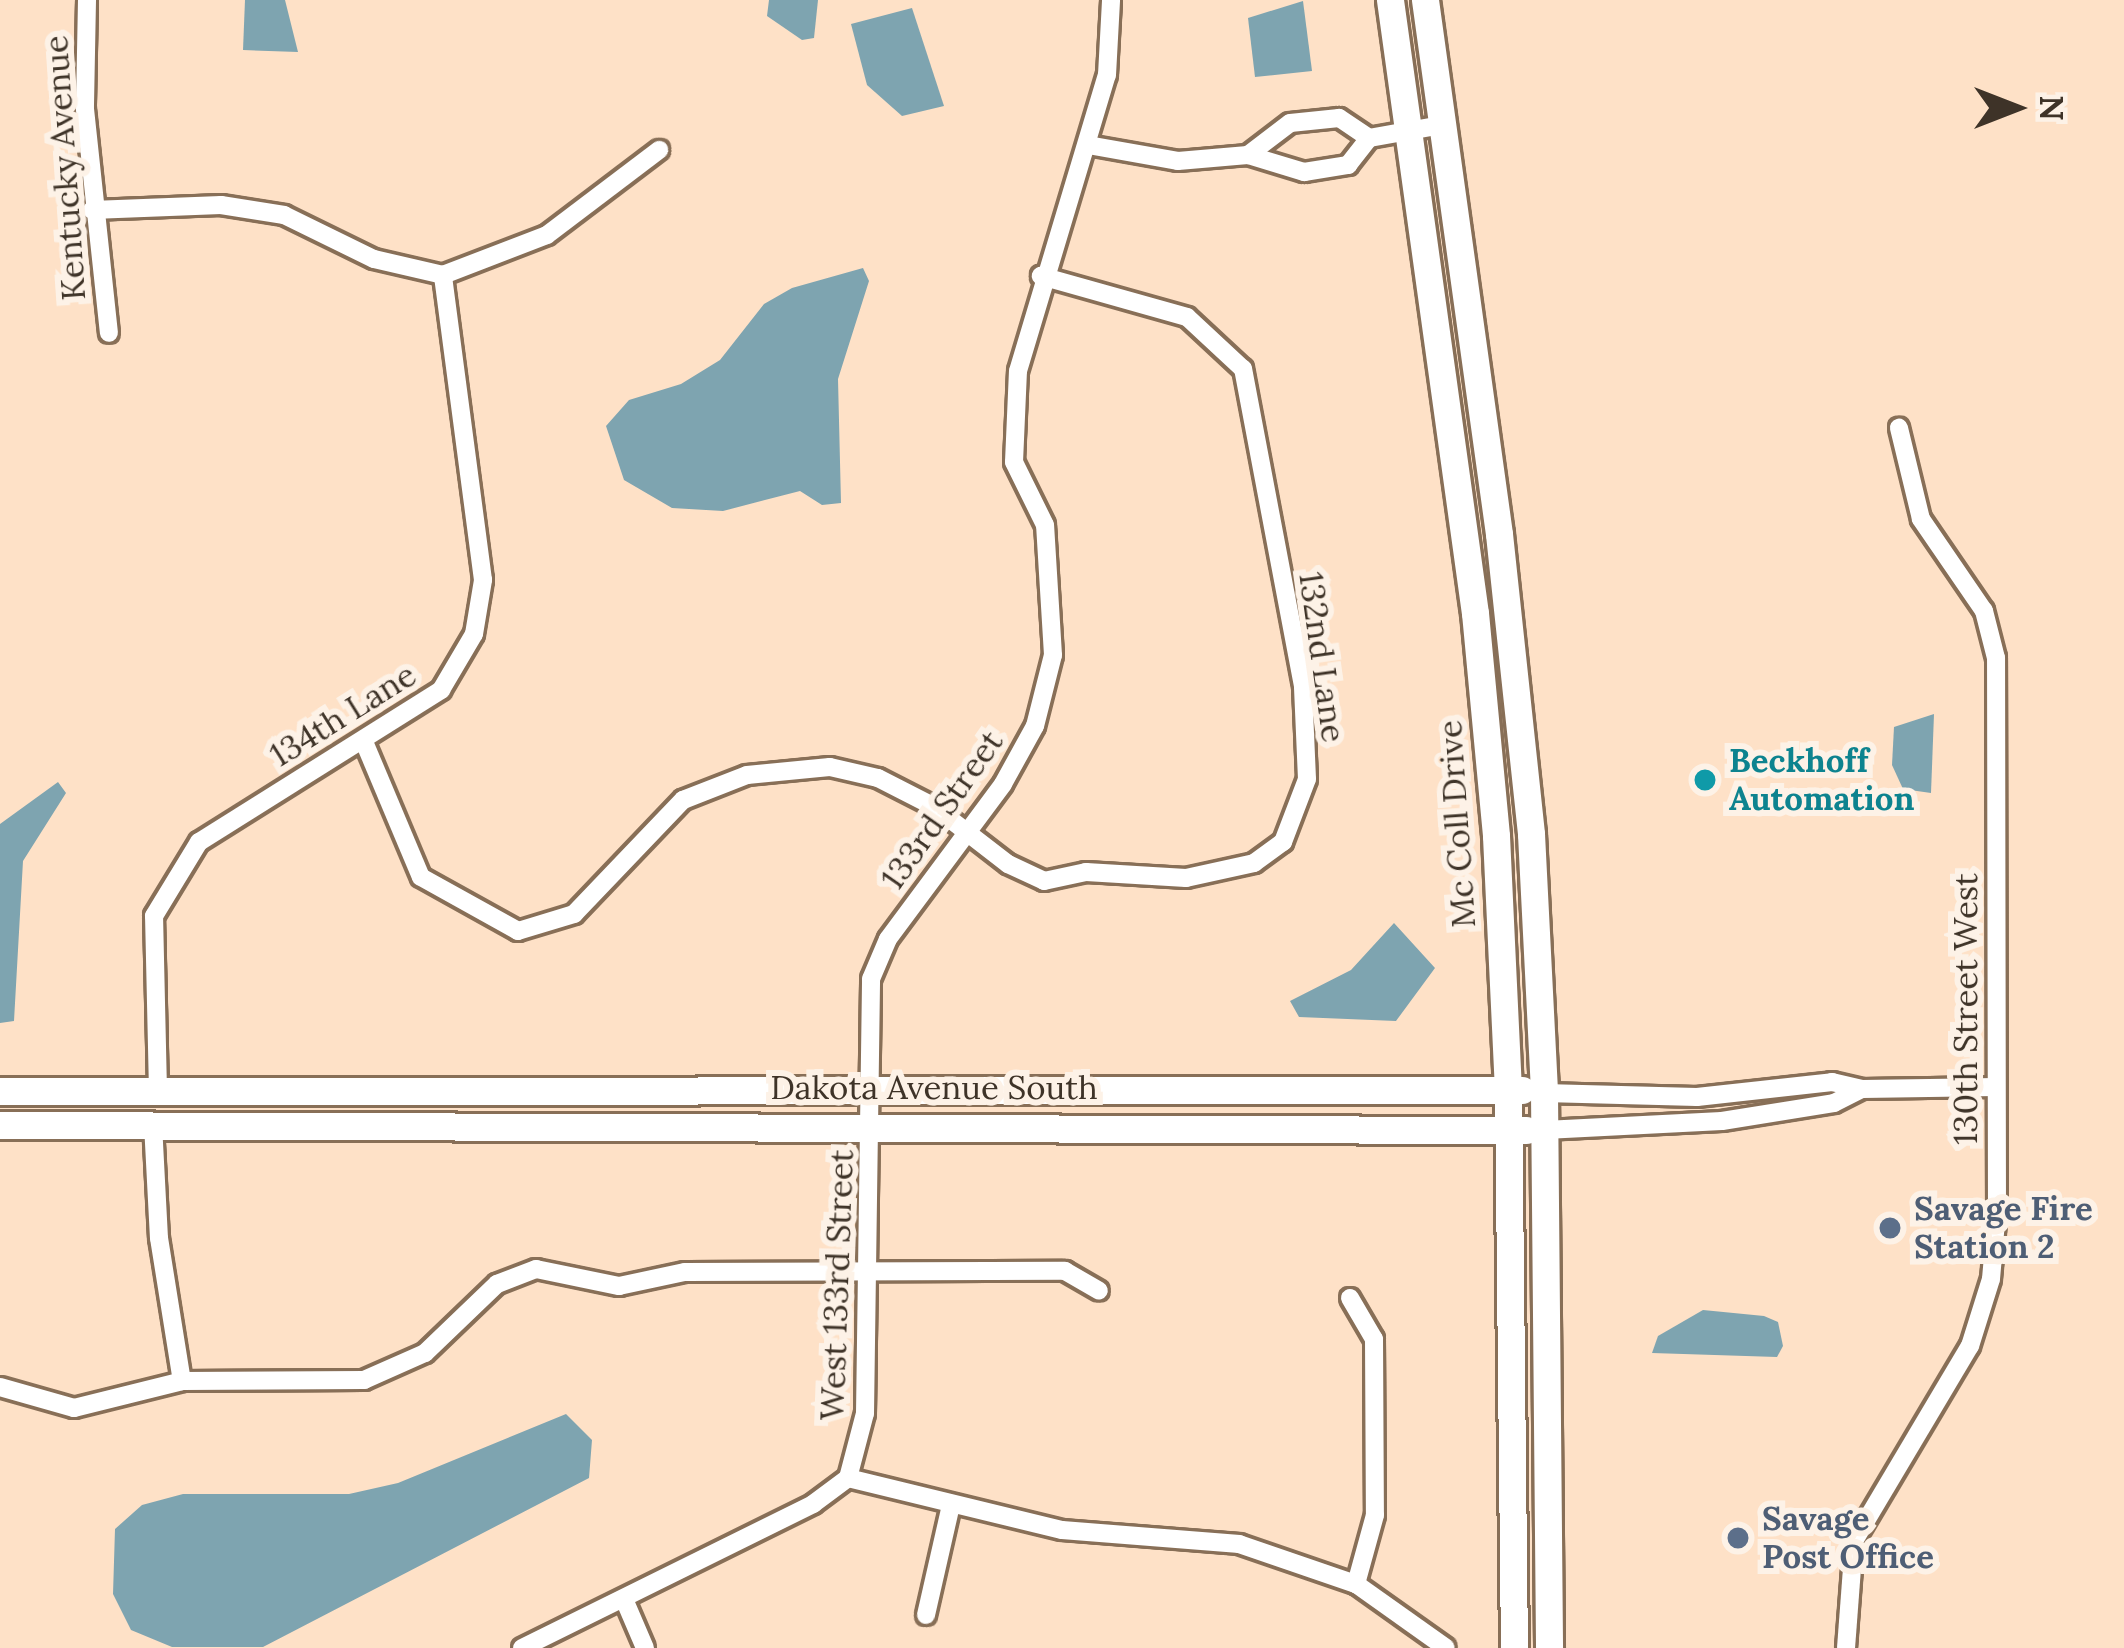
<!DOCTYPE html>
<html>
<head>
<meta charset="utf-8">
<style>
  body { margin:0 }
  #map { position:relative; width:2124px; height:1648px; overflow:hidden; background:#fee1c7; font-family:Lora,serif }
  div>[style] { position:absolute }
  .water>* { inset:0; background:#7ea4b0 }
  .roads { filter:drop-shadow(3px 0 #886f57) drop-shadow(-3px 0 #886f57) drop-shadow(0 3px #886f57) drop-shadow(0 -3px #886f57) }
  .minor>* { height:18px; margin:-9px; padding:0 9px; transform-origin:9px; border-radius:9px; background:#fff }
  .secondary>* { height:27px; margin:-13.5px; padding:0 13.5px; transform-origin:13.5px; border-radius:13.5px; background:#fff }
  .dots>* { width:33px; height:33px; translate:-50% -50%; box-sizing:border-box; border:6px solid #fdf2e7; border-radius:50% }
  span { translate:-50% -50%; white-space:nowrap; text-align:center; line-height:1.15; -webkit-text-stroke:12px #fdf2e7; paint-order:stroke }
  .street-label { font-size:33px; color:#3e3328 }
  .culture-label { font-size:33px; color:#0d838f; font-weight:700 }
  .left { translate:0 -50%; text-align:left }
  .service-label { font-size:33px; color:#4e5e75; font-weight:700 }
  .north { position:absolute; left:1956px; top:48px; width:120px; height:120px; -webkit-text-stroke:9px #fdf2e7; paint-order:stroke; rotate:90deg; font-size:33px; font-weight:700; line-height:48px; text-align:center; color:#3e3328 }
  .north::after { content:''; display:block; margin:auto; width:42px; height:54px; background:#3e3328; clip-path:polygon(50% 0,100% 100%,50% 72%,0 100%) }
</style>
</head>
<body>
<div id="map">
  <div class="water">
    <i style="clip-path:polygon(245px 0,285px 0,298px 52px,243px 50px)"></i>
    <i style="clip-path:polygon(769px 0,818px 0,814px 38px,802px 40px,767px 16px)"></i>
    <i style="clip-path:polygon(1303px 1px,1312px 71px,1255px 77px,1248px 18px)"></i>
    <i style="clip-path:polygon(912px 8px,944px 106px,902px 116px,867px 85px,851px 24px)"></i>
    <i style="clip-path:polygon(863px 268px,869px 281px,838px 379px,841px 503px,822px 505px,800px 491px,723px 511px,672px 508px,624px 480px,606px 426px,629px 400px,681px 384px,720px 360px,764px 304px,792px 288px)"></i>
    <i style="clip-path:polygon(1934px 714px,1931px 793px,1903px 789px,1892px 765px,1894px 727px)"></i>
    <i style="clip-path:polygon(58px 782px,66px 793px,23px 861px,14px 1021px,0 1023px,0 824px)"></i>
    <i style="clip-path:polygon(1394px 923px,1435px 968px,1396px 1021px,1299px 1017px,1290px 1001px,1351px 970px)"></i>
    <i style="clip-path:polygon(1703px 1310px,1764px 1316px,1778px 1322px,1783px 1346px,1777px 1357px,1652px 1353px,1658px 1336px)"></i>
    <i style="clip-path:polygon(566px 1414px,592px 1440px,589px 1478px,263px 1647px,172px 1647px,131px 1630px,113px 1594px,115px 1529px,142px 1505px,183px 1494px,349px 1494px,398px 1483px)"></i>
  </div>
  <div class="roads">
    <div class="minor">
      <i style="left:87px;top:0;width:109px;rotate:91.1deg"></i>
      <i style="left:85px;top:109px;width:225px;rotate:83.9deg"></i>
      <i style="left:1369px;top:138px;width:74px;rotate:-10.1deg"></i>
      <i style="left:1088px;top:145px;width:91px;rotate:10.1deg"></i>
      <i style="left:1178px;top:161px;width:70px;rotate:-4.9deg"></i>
      <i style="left:1248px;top:155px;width:59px;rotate:16.9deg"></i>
      <i style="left:1304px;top:172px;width:45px;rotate:-9deg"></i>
      <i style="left:1348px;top:165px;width:34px;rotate:-52deg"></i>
      <i style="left:1369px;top:138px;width:36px;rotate:-146deg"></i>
      <i style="left:1339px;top:118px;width:49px;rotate:174.2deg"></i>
      <i style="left:1290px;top:123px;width:53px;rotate:142.7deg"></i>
      <i style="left:92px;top:210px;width:129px;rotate:-2.2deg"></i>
      <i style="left:221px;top:205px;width:64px;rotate:9deg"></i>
      <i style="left:284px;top:215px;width:100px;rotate:26.1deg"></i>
      <i style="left:374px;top:259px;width:71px;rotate:13.1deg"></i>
      <i style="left:443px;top:275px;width:111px;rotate:-21deg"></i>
      <i style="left:547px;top:235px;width:141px;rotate:-37.2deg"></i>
      <i style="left:365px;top:744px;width:144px;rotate:67.2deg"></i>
      <i style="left:421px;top:877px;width:111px;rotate:29.1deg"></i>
      <i style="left:518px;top:931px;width:59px;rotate:-16.9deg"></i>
      <i style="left:574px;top:914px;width:158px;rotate:-46.3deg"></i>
      <i style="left:683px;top:800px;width:69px;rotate:-21.3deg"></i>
      <i style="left:747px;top:775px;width:83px;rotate:-5.5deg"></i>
      <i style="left:830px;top:767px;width:49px;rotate:12.9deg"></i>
      <i style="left:878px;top:778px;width:62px;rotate:27deg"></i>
      <i style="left:933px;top:806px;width:95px;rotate:37.7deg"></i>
      <i style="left:1008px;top:864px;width:40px;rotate:25deg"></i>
      <i style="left:1044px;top:881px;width:43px;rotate:-12.1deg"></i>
      <i style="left:1086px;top:872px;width:100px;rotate:3.4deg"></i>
      <i style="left:1186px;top:878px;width:70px;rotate:-12.4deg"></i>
      <i style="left:1254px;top:863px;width:36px;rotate:-36deg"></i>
      <i style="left:1283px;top:842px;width:67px;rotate:-69.1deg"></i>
      <i style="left:1307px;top:779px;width:93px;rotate:-92.5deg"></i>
      <i style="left:1303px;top:686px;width:323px;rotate:-100.7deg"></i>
      <i style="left:1243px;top:369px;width:76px;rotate:-137.1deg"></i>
      <i style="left:1187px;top:317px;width:152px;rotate:-164.3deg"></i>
      <i style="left:158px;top:1091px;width:175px;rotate:-91.3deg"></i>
      <i style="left:154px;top:916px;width:87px;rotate:-58.7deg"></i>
      <i style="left:199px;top:842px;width:286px;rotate:-32.1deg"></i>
      <i style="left:441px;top:690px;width:65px;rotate:-59.5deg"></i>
      <i style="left:474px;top:634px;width:55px;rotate:-80.5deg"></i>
      <i style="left:483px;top:580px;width:308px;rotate:-97.5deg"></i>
      <i style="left:1544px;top:1093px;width:153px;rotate:1.5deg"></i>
      <i style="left:1697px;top:1097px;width:136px;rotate:-6.3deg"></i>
      <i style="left:1832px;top:1082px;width:31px;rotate:13deg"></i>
      <i style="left:1862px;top:1089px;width:134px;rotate:-0.9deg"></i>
      <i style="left:153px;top:1124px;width:114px;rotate:87deg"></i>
      <i style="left:159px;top:1238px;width:145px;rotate:80.9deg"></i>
      <i style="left:1545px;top:1130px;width:177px;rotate:-2.9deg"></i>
      <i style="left:1722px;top:1121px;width:113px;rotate:-9.1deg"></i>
      <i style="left:1834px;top:1103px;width:31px;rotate:-27deg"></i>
      <i style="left:1350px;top:1298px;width:48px;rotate:59.7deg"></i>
      <i style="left:1374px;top:1339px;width:176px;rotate:89.7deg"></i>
      <i style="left:1375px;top:1515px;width:72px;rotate:105.4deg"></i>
      <i style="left:0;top:1387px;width:77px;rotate:15.8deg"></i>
      <i style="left:74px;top:1408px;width:111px;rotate:-14deg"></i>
      <i style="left:182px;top:1381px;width:182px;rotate:-0.3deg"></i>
      <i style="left:364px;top:1380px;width:67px;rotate:-23.9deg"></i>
      <i style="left:425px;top:1353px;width:100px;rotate:-43.8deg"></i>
      <i style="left:497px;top:1284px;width:42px;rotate:-21deg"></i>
      <i style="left:536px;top:1269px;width:85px;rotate:11.6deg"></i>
      <i style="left:619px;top:1286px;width:67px;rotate:-12deg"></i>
      <i style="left:685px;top:1272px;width:380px;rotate:-0.2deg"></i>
      <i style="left:1065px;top:1271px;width:39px;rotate:30deg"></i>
      <i style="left:848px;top:1478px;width:67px;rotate:-75.3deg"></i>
      <i style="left:865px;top:1413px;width:434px;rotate:-89.2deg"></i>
      <i style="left:871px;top:979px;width:43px;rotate:-67deg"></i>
      <i style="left:888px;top:939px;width:193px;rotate:-53.4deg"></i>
      <i style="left:1003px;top:784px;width:66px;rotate:-61.1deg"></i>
      <i style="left:1035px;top:726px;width:73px;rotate:-75.8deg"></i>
      <i style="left:1053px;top:655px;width:130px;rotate:-93.5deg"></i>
      <i style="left:1045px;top:525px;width:70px;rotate:-116.2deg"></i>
      <i style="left:1014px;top:462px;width:91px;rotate:-87.5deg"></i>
      <i style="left:1018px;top:371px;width:309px;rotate:-73.3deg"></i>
      <i style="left:1107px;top:75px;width:75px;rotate:-86.9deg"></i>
      <i style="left:624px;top:1599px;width:53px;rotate:66.8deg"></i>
      <i style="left:926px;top:1615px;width:113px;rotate:-77.2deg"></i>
      <i style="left:522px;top:1648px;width:325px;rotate:-26.3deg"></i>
      <i style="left:813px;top:1504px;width:44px;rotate:-36.6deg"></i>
      <i style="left:848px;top:1478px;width:220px;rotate:13.7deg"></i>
      <i style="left:1062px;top:1530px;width:178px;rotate:4.5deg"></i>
      <i style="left:1239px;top:1544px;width:124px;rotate:18.9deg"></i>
      <i style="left:1356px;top:1584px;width:110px;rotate:35.4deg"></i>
      <i style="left:1846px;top:1648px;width:107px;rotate:-85.7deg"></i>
      <i style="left:1854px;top:1541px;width:227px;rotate:-59.3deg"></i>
      <i style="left:1970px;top:1346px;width:70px;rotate:-72.6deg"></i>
      <i style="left:1991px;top:1279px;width:68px;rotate:-85deg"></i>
      <i style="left:1997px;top:1211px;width:553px;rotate:-90.1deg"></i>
      <i style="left:1996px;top:658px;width:49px;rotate:-104.3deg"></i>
      <i style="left:1984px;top:611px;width:112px;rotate:-124.4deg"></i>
      <i style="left:1921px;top:519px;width:94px;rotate:-103.6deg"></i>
    </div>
    <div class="secondary">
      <i style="left:1390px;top:0;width:619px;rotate:82.11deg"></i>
      <i style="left:1475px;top:613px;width:224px;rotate:84.6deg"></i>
      <i style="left:1496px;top:836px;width:253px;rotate:87.3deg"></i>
      <i style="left:1508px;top:1089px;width:559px;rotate:89.39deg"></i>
      <i style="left:1425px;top:0;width:539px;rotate:82.11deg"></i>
      <i style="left:1499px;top:534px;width:302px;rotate:83.9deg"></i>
      <i style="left:1531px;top:834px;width:259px;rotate:87.1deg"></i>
      <i style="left:1544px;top:1093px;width:555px;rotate:89.48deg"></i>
      <i style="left:0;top:1091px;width:1522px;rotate:-0.04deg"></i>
      <i style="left:0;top:1125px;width:1526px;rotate:0.19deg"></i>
    </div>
  </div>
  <div class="dots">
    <i style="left:1705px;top:780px;background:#0f9aa8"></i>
    <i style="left:1890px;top:1228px;background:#5c6f8a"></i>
    <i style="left:1738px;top:1538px;background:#5c6f8a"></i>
  </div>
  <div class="street-label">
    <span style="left:65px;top:168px;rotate:-94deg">Kentucky Avenue</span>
    <span style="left:1322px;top:657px;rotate:82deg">132nd Lane</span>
    <span style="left:343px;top:715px;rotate:-32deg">134th Lane</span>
    <span style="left:942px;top:810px;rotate:-55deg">133rd Street</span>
    <span style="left:1457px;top:824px;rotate:-94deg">Mc Coll Drive</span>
    <span style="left:1966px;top:1009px;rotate:-90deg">130th Street West</span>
    <span style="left:934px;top:1088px">Dakota Avenue South</span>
    <span style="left:837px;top:1285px;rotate:-88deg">West 133rd Street</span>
  </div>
  <div class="culture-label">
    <span class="left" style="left:1729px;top:780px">Beckhoff<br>Automation</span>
  </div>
  <div class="service-label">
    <span class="left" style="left:1914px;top:1228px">Savage Fire<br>Station 2</span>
    <span class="left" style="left:1762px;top:1538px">Savage<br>Post Office</span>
  </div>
  <div class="north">N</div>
</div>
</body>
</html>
